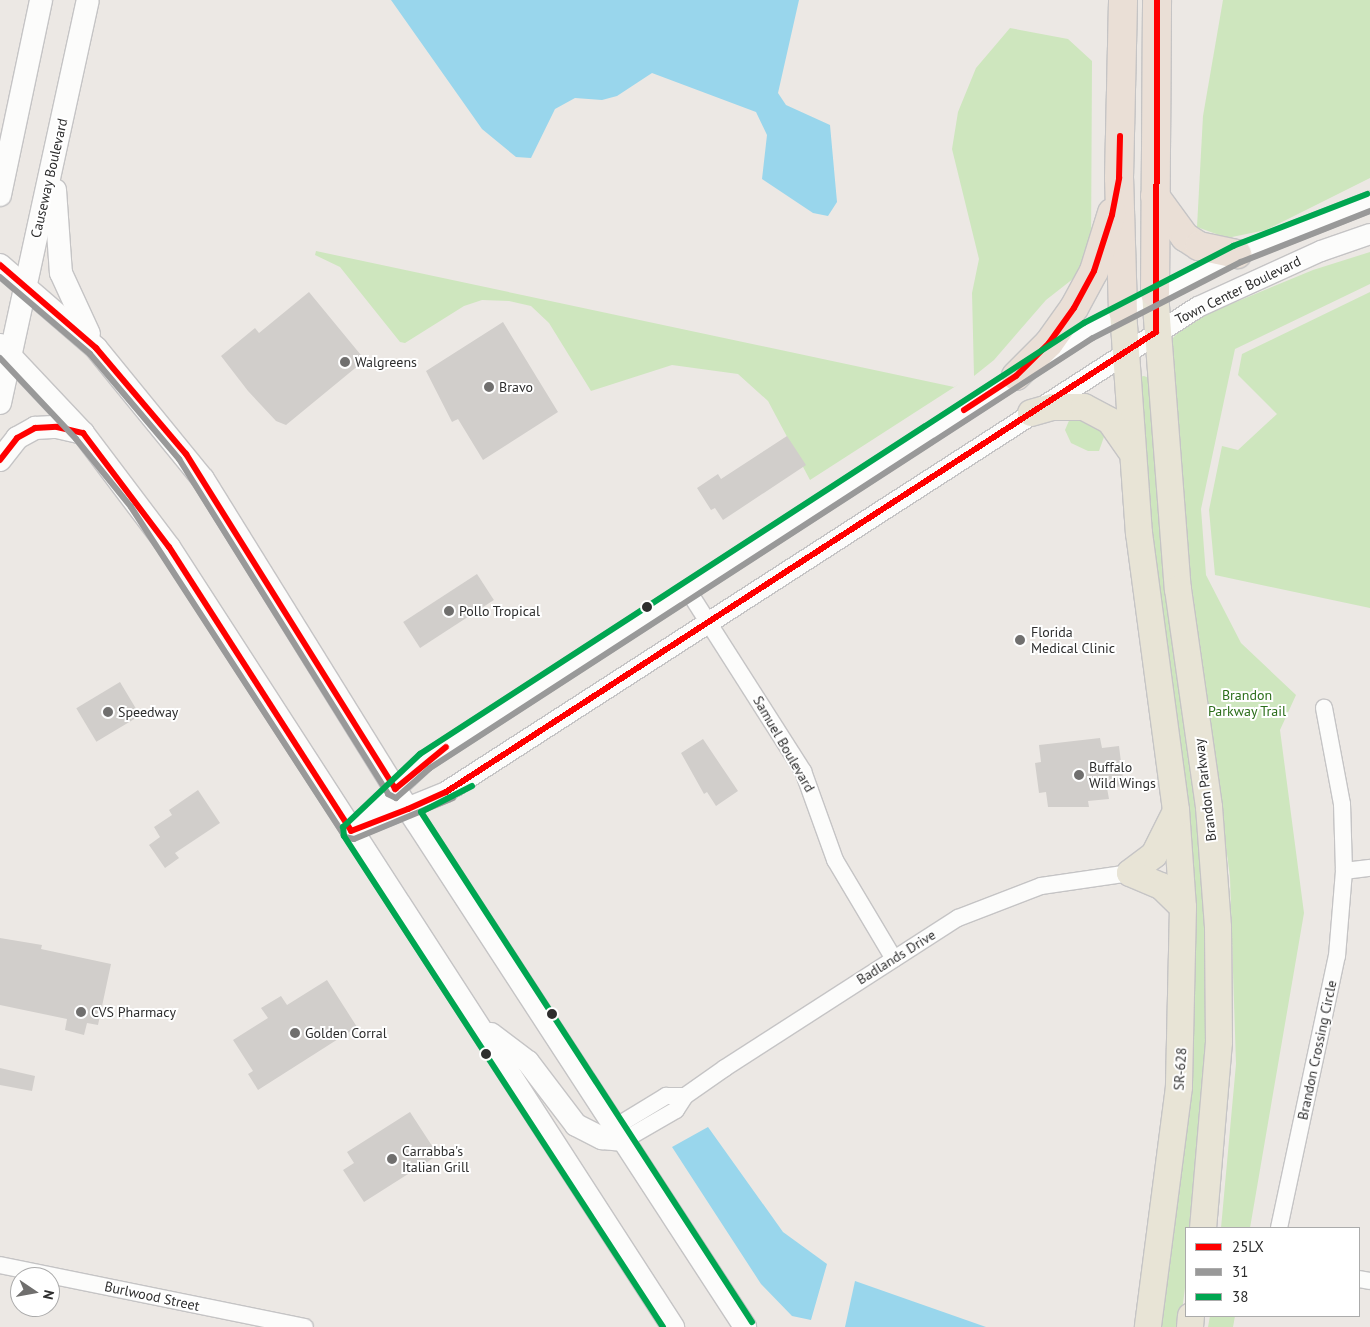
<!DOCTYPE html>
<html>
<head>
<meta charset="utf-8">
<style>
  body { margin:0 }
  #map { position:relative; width:1370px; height:1327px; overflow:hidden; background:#ece8e4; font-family:"PT Sans",sans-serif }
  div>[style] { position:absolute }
  .green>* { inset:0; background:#cee6be }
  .water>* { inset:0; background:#99d6ec }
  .building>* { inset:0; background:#d1cecb; transform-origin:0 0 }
  .roads { filter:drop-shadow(1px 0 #c5c4c5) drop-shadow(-1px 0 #c5c4c5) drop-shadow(0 1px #c5c4c5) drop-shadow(0 -1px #c5c4c5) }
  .minor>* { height:16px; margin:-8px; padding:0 8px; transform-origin:8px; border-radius:8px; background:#fcfcfb }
  .tertiary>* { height:20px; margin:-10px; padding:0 10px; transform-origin:10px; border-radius:10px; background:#fcfcfb }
  .secondary>* { height:22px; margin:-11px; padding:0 11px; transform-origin:11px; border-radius:11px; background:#fcfcfb }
  .primary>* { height:26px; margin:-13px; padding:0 13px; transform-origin:13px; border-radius:13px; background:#e8e4d6 }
  .motorway>* { height:28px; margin:-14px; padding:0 14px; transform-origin:14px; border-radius:14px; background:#eadfd6 }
  .bus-1>* { height:6px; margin:-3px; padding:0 3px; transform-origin:3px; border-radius:3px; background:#f00 }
  .bus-2>* { height:6px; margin:-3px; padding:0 3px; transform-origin:3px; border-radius:3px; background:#999 }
  .bus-3>* { height:6px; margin:-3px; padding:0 3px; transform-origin:3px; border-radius:3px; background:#00a651 }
  .dots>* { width:14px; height:14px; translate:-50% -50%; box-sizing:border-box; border:2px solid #fff; border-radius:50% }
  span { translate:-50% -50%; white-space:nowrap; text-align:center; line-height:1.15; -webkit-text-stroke:4px #fff; paint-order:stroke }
  .street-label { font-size:14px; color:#2e2e2e }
  .poi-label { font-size:14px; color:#2e2e2e }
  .left { translate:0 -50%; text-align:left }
  .park-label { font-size:14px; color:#2c6e1b }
  .legend { position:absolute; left:1185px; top:1227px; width:175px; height:90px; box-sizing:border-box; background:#fff; border:1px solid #ababab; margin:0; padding:6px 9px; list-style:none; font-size:15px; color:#2e2e2e }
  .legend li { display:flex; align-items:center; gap:10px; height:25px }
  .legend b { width:25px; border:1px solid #ababab }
  .north { position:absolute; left:10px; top:1267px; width:50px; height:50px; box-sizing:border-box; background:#fff; border:1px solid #ababab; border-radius:50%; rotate:102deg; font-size:14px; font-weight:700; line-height:20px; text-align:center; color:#2e2e2e }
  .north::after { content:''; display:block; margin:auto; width:18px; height:22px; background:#706f6e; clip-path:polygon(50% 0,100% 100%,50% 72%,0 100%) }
</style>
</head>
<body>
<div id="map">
  <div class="green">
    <i style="clip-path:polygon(1223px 0,1370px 0,1370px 178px,1266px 230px,1227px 238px,1197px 227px,1203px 116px)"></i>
    <i style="clip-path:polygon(1010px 28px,1068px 39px,1092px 61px,1091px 253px,1083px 271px,1046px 300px,994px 360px,974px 376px,972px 293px,979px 259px,952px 149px,958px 112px,976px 68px)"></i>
    <i style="clip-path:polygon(316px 251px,954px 387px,959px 384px,810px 480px,768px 401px,738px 374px,672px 365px,591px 391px,549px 323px,531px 306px,509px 301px,482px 300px,464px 306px,405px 343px,400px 342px,340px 267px,315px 255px)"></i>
    <i style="clip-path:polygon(1370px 252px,1370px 284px,1235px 349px,1201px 509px,1206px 575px,1241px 643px,1296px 695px,1280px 730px,1304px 913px,1250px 1228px,1221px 1228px,1236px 1064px,1230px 877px,1183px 519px,1171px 359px,1173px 338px,1184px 326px,1214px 311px,1313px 270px)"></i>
    <i style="clip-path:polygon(1370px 292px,1370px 608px,1215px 575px,1209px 510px,1222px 446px,1238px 450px,1277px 414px,1238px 375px,1242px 354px)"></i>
    <i style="clip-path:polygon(1144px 376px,1149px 378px,1195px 763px,1210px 1014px,1193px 1228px,1186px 1228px,1186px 1280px,1180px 1327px,1157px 1327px,1191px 1041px,1138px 377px)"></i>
    <i style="clip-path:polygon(1071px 416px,1087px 420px,1105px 434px,1099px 451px,1088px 451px,1071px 443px,1065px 430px)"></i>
    <i style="clip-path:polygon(1210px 1316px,1235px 1316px,1233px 1327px,1208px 1327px)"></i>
  </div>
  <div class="water">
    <i style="clip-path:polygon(391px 0,799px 0,778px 93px,786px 105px,830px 125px,837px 202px,828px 216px,813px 213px,762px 179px,767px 135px,756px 112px,652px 73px,617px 96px,602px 100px,575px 98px,555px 109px,531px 158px,516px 157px,482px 129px)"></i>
    <i style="clip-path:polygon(708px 1127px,783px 1232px,827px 1264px,811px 1320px,792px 1316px,761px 1284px,672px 1147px)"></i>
    <i style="clip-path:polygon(855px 1281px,986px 1327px,845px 1327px)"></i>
  </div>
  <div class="building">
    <i style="clip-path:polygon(309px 292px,365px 360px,286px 425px,276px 421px,248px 391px,221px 356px,255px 328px,259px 333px)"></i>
    <i style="clip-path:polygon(503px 322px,558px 412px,483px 460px,458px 419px,452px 422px,426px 371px)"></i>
    <i style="clip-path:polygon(787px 436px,806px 465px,723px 520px,715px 508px,711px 510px,697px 488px,718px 474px,721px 479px)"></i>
    <i style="left:477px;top:574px;width:31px;height:88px;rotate:57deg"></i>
    <i style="left:120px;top:682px;width:39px;height:51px;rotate:59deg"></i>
    <i style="clip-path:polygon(1100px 738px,1102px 748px,1119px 746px,1124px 786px,1107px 788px,1109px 799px,1088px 801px,1089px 807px,1048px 807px,1046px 792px,1039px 793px,1035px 763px,1041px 762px,1039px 745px)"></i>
    <i style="clip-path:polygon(703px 739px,738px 791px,716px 806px,707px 792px,704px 794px,681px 753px)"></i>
    <i style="clip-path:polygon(198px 790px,220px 823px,175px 853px,179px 858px,165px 868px,149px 845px,160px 837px,154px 827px,172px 815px,169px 810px)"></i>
    <i style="clip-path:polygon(0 938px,42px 945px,41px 949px,111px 964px,98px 1025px,87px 1023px,84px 1035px,65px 1030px,67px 1019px,0 1005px)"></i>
    <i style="clip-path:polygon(327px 980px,357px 1027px,258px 1090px,248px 1074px,253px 1071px,233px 1040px,268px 1018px,261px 1008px,281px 996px,287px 1005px)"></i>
    <i style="clip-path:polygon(0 1068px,35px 1076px,32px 1091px,0 1085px)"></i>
    <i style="clip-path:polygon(410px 1112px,438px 1155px,364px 1202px,343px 1170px,354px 1163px,347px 1152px)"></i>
  </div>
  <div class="roads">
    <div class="minor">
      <i style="left:687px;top:589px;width:216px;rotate:57.5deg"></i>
      <i style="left:803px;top:771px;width:95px;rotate:70.2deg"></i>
      <i style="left:835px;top:860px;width:115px;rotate:59.2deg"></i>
      <i style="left:1344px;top:871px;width:26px;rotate:-7deg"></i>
      <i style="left:615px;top:1127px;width:60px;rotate:-31.3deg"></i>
      <i style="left:666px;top:1096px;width:19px"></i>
      <i style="left:624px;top:1140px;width:60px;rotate:-30deg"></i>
      <i style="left:676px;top:1110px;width:17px;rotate:-57deg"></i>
      <i style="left:685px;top:1096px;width:49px;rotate:-35deg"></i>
      <i style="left:725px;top:1068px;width:277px;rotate:-32.8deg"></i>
      <i style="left:958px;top:918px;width:89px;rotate:-21.1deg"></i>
      <i style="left:1041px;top:886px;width:90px;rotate:-8.3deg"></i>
      <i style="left:1279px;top:1228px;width:278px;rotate:-78deg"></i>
      <i style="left:1337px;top:956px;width:85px;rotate:-85.3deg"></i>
      <i style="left:1344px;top:871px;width:67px;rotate:-91.7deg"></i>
      <i style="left:1342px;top:804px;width:98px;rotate:-100.6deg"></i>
      <i style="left:0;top:1265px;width:311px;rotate:11.5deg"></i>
      <i style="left:1359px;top:1279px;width:11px;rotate:10deg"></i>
    </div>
    <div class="tertiary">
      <i style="left:360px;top:827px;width:93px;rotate:-22.1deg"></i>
      <i style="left:446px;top:792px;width:895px;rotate:-32.82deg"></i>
      <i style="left:1198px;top:307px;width:135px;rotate:-24.5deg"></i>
      <i style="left:1321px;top:251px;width:52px;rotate:-19.1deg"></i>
      <i style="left:351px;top:831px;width:102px;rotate:-43.4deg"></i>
      <i style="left:425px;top:761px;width:792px;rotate:-32.99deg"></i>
      <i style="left:1089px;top:330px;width:166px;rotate:-27.2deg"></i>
      <i style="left:1237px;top:254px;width:143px;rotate:-21.4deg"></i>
    </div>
    <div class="secondary">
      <i style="left:55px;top:190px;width:83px;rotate:85.9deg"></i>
      <i style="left:61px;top:273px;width:67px;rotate:65.3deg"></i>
      <i style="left:0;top:195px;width:199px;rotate:-78.1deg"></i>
      <i style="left:0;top:265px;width:127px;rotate:40.8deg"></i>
      <i style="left:96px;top:348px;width:169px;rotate:50.8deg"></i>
      <i style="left:203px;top:479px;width:365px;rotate:58.2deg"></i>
      <i style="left:395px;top:789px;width:642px;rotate:56.95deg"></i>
      <i style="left:0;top:345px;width:121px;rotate:46.7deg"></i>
      <i style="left:83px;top:433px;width:143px;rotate:53deg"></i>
      <i style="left:169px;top:547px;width:929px;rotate:57.13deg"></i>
      <i style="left:0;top:403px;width:412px;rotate:-77.7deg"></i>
      <i style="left:0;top:460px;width:28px;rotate:-52deg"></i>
      <i style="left:17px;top:438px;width:21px;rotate:-29deg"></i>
      <i style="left:35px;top:428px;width:22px;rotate:-3deg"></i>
      <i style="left:57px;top:427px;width:27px;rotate:13deg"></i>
      <i style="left:491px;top:1034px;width:46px;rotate:37.1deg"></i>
      <i style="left:528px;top:1062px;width:79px;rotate:52.7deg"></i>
      <i style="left:576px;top:1125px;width:29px;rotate:27deg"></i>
      <i style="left:602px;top:1138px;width:22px;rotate:5deg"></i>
    </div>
    <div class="primary">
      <i style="left:1155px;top:293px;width:297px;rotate:85.6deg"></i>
      <i style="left:1178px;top:589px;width:220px;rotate:81.9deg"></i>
      <i style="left:1209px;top:807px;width:121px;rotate:85.7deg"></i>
      <i style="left:1218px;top:928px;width:114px;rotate:89.5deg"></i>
      <i style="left:1219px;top:1042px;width:187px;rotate:94.9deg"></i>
      <i style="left:1123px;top:311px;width:223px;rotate:85.9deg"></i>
      <i style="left:1139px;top:533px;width:279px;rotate:82.4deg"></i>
      <i style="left:1176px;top:810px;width:97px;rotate:85.9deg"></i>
      <i style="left:1183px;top:907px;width:180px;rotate:91.3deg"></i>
      <i style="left:1179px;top:1087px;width:242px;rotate:97.4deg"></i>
      <i style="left:1031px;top:413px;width:22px;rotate:-16deg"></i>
      <i style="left:1052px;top:407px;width:32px"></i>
      <i style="left:1084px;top:407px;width:30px;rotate:28deg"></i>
      <i style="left:1110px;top:421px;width:35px;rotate:55deg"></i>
      <i style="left:1130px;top:873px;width:30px;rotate:-37deg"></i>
      <i style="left:1154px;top:855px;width:47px;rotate:-63.4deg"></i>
      <i style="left:1130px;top:873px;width:34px;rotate:23deg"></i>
      <i style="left:1161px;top:886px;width:30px;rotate:44deg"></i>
      <i style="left:1190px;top:1327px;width:11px;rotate:-85deg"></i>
    </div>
    <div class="motorway">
      <i style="left:1155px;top:196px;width:51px;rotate:53.8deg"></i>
      <i style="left:1185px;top:237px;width:17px;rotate:33deg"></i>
      <i style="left:1199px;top:246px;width:39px;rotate:12deg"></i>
      <i style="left:1155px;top:293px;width:293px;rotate:-89.6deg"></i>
      <i style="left:1123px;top:311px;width:133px;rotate:-91.7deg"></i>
      <i style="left:1119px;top:178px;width:178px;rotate:-88.7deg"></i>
      <i style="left:1016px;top:376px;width:47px;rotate:-45deg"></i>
      <i style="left:1049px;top:343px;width:43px;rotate:-54.5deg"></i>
      <i style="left:1074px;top:308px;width:42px;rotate:-61.6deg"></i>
      <i style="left:1094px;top:271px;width:61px;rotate:-72.8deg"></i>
    </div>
  </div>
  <div class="bus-1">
    <i style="left:0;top:265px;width:127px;rotate:40.8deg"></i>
    <i style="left:96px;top:348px;width:139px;rotate:49.7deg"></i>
    <i style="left:186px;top:454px;width:395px;rotate:58deg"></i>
    <i style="left:395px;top:789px;width:66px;rotate:-39.5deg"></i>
    <i style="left:964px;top:410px;width:62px;rotate:-33.2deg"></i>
    <i style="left:1016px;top:376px;width:47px;rotate:-45deg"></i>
    <i style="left:1049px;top:343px;width:43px;rotate:-54.5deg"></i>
    <i style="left:1074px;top:308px;width:42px;rotate:-61.6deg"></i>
    <i style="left:1094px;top:271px;width:59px;rotate:-72.2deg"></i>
    <i style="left:1112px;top:215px;width:38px;rotate:-79deg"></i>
    <i style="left:1119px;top:178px;width:42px;rotate:-88.6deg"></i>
    <i style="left:0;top:460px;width:28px;rotate:-52deg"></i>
    <i style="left:17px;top:438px;width:21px;rotate:-29deg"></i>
    <i style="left:35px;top:428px;width:22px;rotate:-3deg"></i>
    <i style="left:57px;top:427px;width:27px;rotate:13deg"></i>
    <i style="left:83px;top:433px;width:143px;rotate:53deg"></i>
    <i style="left:169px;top:547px;width:337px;rotate:57.3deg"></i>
    <i style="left:351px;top:831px;width:61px;rotate:-21.1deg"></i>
    <i style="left:408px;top:809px;width:42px;rotate:-24.1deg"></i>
    <i style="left:446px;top:792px;width:846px;rotate:-32.94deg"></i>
    <i style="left:1156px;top:332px;width:332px;rotate:-89.8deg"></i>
  </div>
  <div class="bus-2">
    <i style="left:0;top:277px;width:118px;rotate:40.5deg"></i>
    <i style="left:90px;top:354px;width:138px;rotate:49.7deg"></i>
    <i style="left:179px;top:459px;width:395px;rotate:58deg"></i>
    <i style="left:388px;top:794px;width:9px;rotate:27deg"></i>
    <i style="left:396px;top:798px;width:45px;rotate:-41.4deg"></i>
    <i style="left:430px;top:768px;width:790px;rotate:-32.97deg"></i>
    <i style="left:1093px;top:338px;width:166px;rotate:-27.2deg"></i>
    <i style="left:1241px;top:262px;width:139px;rotate:-21.6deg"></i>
    <i style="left:0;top:358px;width:111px;rotate:46.8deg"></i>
    <i style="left:76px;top:439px;width:87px;rotate:51deg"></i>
    <i style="left:131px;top:507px;width:393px;rotate:57deg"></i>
    <i style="left:345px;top:837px;width:9px;rotate:13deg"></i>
    <i style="left:354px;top:839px;width:107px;rotate:-22.5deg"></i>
  </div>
  <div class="bus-3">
    <i style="left:472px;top:786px;width:57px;rotate:153deg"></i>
    <i style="left:421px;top:812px;width:608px;rotate:57.02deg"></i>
    <i style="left:663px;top:1327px;width:586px;rotate:-123.01deg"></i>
    <i style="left:344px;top:836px;width:9px;rotate:-96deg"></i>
    <i style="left:343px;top:827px;width:106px;rotate:-43.5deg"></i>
    <i style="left:420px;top:754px;width:792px;rotate:-32.99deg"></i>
    <i style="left:1084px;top:323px;width:168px;rotate:-27.3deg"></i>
    <i style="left:1233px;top:246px;width:144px;rotate:-21.2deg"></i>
  </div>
  <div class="dots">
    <i style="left:345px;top:362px;background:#706f6e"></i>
    <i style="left:489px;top:387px;background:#706f6e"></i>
    <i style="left:647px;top:607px;background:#2e2e2e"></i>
    <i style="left:449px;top:611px;background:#706f6e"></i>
    <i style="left:1020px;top:640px;background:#706f6e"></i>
    <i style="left:108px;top:712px;background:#706f6e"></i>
    <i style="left:1079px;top:775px;background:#706f6e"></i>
    <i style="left:81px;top:1012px;background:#706f6e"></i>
    <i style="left:552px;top:1014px;background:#2e2e2e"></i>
    <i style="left:295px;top:1033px;background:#706f6e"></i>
    <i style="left:486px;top:1054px;background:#2e2e2e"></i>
    <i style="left:392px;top:1159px;background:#706f6e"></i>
  </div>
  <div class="street-label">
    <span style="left:49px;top:178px;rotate:-77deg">Causeway Boulevard</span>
    <span style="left:1238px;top:290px;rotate:-26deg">Town Center Boulevard</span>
    <span style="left:784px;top:744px;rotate:60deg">Samuel Boulevard</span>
    <span style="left:1205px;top:790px;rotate:-97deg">Brandon Parkway</span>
    <span style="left:896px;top:957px;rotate:-32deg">Badlands Drive</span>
    <span style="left:1317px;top:1050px;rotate:-78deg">Brandon Crossing Circle</span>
    <span style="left:1180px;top:1069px;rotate:-86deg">SR-628</span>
    <span style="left:152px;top:1296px;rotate:12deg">Burlwood Street</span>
  </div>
  <div class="poi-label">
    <span class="left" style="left:355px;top:362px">Walgreens</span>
    <span class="left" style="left:499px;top:387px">Bravo</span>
    <span class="left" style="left:459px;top:611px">Pollo Tropical</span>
    <span class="left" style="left:1031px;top:640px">Florida<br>Medical Clinic</span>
    <span class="left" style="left:118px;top:712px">Speedway</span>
    <span class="left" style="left:1089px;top:775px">Buffalo<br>Wild Wings</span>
    <span class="left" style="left:91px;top:1012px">CVS Pharmacy</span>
    <span class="left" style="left:305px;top:1033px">Golden Corral</span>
    <span class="left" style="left:402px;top:1159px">Carrabba's<br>Italian Grill</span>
  </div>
  <div class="park-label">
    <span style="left:1247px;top:703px">Brandon<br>Parkway Trail</span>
  </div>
  <ul class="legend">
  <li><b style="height:6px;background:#f00"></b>25LX</li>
  <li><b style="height:6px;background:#999"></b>31</li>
  <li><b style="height:6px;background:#00a651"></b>38</li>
  </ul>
  <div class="north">N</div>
</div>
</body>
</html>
